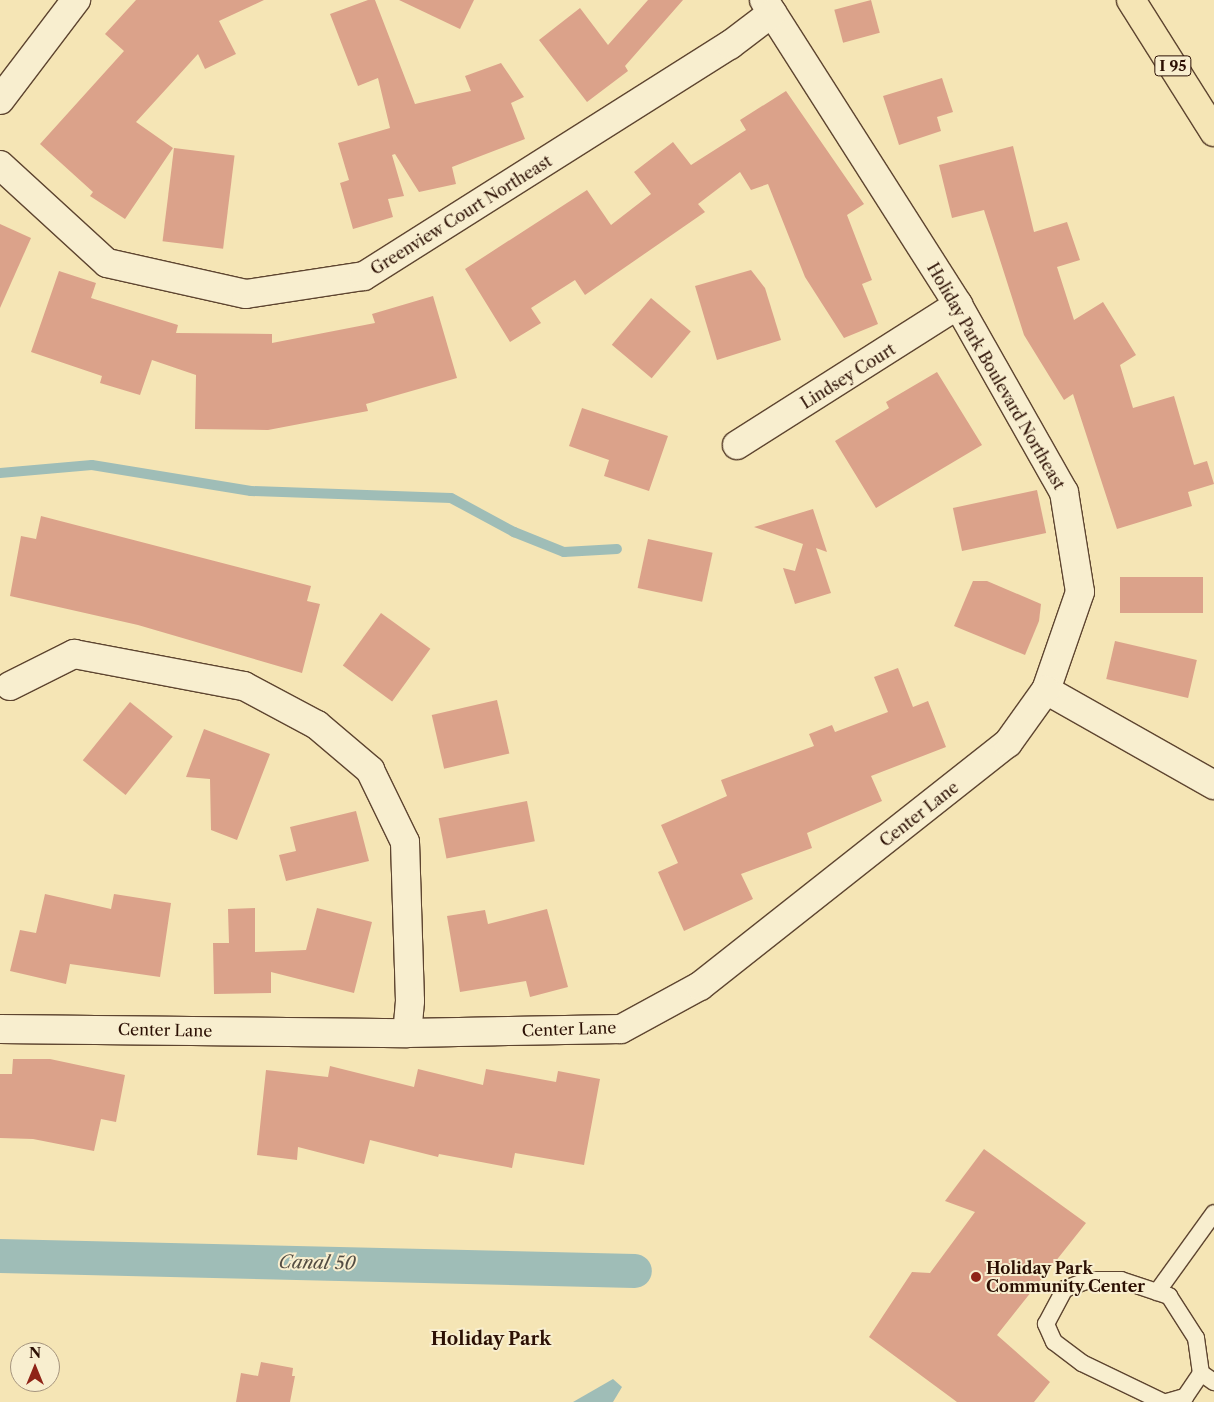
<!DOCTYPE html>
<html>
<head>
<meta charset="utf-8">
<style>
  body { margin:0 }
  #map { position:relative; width:1214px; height:1402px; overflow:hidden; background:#f5e5b5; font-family:"Libre Caslon Text",serif }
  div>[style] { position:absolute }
  .water>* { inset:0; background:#9fbdb7 }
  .stream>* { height:10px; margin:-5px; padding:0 5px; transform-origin:5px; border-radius:5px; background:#9fbdb7 }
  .canal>* { height:34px; margin:-17px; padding:0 17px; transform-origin:17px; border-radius:17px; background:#9fbdb7 }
  .building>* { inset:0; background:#dba28a; transform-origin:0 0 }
  .roads { filter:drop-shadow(1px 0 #5e4530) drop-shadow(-1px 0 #5e4530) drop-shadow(0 1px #5e4530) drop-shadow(0 -1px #5e4530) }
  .lane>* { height:16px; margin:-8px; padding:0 8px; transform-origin:8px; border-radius:8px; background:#f8eecf }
  .street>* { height:28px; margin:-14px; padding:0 14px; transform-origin:14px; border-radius:14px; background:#f8eecf }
  .highway>* { height:28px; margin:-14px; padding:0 14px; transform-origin:14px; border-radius:14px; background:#f5e5b5 }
  .dots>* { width:14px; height:14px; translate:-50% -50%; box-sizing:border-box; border:2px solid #f8eecf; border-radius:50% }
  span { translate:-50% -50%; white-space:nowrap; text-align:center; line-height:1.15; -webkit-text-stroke:4px #f8eecf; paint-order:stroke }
  .shield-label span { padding:1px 4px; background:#f8eecf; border:1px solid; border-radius:4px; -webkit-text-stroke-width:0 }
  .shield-label { font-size:15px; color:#2c1004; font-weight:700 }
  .street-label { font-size:16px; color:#2c1004 }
  .poi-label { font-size:16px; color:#2c1004; font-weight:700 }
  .left { translate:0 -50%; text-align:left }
  .water-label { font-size:18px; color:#544d43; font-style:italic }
  .neighbourhood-label { font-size:18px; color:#2c1004; font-weight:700 }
  .north { position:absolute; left:10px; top:1342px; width:50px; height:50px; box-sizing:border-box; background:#f8eecf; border:1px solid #a6957e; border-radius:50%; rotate:0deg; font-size:14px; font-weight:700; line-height:20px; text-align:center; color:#2c1004 }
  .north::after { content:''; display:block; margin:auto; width:18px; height:22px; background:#8f2418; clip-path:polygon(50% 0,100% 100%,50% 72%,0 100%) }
</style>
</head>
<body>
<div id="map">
  <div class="water">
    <i style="clip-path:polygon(613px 1379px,622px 1387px,613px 1402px,573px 1402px)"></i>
  </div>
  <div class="stream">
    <i style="left:0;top:473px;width:92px;rotate:-5deg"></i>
    <i style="left:92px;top:465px;width:161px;rotate:9.3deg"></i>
    <i style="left:251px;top:491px;width:200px;rotate:2deg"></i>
    <i style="left:451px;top:498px;width:72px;rotate:28.4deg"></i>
    <i style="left:514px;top:532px;width:54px;rotate:21.8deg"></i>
    <i style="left:564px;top:552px;width:53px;rotate:-3.2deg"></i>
  </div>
  <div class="canal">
    <i style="left:0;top:1256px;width:635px;rotate:1.35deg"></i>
  </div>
  <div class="building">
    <i style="clip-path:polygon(136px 0,264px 0,219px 21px,236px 54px,205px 69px,198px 54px,136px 122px,173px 148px,125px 219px,90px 196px,93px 192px,40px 144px,124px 51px,105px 34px)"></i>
    <i style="clip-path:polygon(368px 0,375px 0,415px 104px,471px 91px,465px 76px,501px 63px,524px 97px,511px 103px,525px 139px,452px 167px,456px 184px,419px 192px,395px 154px,392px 155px,404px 196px,388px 199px,393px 217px,353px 229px,340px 183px,349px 180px,338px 143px,390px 128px,378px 78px,358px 86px,330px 14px)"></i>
    <i style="clip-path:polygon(399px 0,474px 0,460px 29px)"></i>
    <i style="clip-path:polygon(648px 0,683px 0,625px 66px,628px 71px,587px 102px,539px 40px,580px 8px,608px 45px)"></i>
    <i style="left:871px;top:0;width:34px;height:38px;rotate:75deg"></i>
    <i style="clip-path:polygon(942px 78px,953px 112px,937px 117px,941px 131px,899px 145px,883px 96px)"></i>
    <i style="clip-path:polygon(786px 91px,864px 204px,847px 215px,872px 280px,862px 284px,878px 324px,844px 338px,805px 277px,768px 184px,751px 190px,740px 172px,698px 204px,705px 212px,585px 295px,575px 280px,531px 308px,541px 323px,510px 342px,465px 269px,587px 190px,611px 225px,651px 194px,634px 172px,673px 142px,691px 165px,746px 130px,740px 120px)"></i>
    <i style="clip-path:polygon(1013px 146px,1034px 232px,1067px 222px,1080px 260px,1057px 267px,1074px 320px,1103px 302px,1136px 355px,1120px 365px,1133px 408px,1174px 396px,1194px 465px,1207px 461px,1214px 484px,1188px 492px,1192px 506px,1117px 529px,1073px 394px,1064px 400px,1024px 335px,984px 210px,952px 218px,939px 165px)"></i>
    <i style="left:174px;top:148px;width:61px;height:94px;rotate:7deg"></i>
    <i style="clip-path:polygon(0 224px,31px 238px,0 308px)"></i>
    <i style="clip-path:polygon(751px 270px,765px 288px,781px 340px,717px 360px,695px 286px)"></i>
    <i style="clip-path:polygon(59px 271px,96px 283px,91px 298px,178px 325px,176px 333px,272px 334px,272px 343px,375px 323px,372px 314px,433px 296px,457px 378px,366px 404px,368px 411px,268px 430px,195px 429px,196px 375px,152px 360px,140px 395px,100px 383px,102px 376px,31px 352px)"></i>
    <i style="left:651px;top:298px;width:52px;height:61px;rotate:40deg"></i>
    <i style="clip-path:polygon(937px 372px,982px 445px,876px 508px,835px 441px,889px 408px,886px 402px)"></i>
    <i style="clip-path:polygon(582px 408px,668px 436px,649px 491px,604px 476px,609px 460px,569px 446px)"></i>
    <i style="left:1037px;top:490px;width:44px;height:86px;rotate:78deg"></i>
    <i style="clip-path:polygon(813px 509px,827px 552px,816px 548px,831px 593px,795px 604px,783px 568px,795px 571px,803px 544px,754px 527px)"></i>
    <i style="clip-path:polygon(41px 516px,311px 586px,307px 601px,320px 604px,302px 673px,138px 625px,10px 596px,21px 536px,36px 539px)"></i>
    <i style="left:648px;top:539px;width:66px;height:50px;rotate:12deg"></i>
    <i style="left:1203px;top:577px;width:36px;height:83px;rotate:90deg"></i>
    <i style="clip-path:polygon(973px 581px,987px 581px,1041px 604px,1039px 621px,1025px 655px,954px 626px)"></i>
    <i style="left:381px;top:613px;width:61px;height:65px;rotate:36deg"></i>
    <i style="left:1115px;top:641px;width:84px;height:39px;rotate:13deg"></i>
    <i style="clip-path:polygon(898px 668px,913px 707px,928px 701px,946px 747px,871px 776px,882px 801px,807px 833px,812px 848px,741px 874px,753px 899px,684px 931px,658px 872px,678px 863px,661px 825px,727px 796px,721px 780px,814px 746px,809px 734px,832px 725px,835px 732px,888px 712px,874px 677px)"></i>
    <i style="left:497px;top:700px;width:55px;height:67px;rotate:77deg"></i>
    <i style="left:130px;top:702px;width:55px;height:75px;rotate:39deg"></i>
    <i style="clip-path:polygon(204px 729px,270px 754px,237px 840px,211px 830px,210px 779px,186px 777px)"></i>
    <i style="left:527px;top:801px;width:41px;height:90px;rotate:79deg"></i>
    <i style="clip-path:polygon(356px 811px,369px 861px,286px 881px,279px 855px,296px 851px,290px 827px)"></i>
    <i style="clip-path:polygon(45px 894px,111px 909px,114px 894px,171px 903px,160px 977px,70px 964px,66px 984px,10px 971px,20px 930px,36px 933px)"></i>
    <i style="clip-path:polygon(255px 908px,255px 952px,306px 950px,317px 908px,372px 922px,354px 993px,271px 972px,271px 993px,214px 994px,213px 943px,229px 943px,228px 909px)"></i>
    <i style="clip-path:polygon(547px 909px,568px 987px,530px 997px,526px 981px,460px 992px,447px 916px,485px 910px,488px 924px)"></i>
    <i style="clip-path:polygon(13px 1059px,50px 1059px,125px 1075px,116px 1122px,101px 1119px,94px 1151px,33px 1139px,0 1138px,0 1074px,12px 1074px)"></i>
    <i style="clip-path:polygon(330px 1066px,414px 1087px,418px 1069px,483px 1085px,486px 1069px,556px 1082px,558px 1071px,600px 1079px,584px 1165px,515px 1153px,512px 1168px,439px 1154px,438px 1157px,370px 1140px,364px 1164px,298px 1147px,297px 1160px,257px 1155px,266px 1070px,328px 1077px)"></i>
    <i style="clip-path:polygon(984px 1149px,1086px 1223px,997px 1335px,1050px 1382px,1034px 1402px,957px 1402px,869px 1337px,912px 1272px,930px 1273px,975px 1212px,945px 1201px)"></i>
    <i style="clip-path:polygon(261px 1362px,293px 1368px,292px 1376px,295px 1376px,290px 1402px,236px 1402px,241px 1373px,258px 1376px)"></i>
  </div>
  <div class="roads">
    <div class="lane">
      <i style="left:1157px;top:1292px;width:97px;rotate:-54.2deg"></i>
      <i style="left:1163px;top:1402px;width:90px;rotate:-154.3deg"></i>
      <i style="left:1082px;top:1363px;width:35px;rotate:-143deg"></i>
      <i style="left:1054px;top:1342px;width:20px;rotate:-114deg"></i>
      <i style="left:1046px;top:1324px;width:40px;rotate:-62deg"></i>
      <i style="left:1065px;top:1289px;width:26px;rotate:-21deg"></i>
      <i style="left:1089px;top:1280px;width:32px"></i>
      <i style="left:1121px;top:1280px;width:51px;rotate:18.4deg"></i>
      <i style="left:1169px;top:1296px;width:50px;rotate:57.3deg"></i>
      <i style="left:1196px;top:1338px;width:35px;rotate:82deg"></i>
      <i style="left:1201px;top:1373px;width:16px;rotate:35deg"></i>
      <i style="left:1167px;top:1402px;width:19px;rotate:-16deg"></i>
      <i style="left:1185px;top:1397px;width:29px;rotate:-56deg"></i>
    </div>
    <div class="street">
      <i style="left:764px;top:0;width:361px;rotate:57.5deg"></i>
      <i style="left:958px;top:305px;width:215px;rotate:60.5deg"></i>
      <i style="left:1064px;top:492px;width:101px;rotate:80.9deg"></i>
      <i style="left:1080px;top:592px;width:104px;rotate:109.1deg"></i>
      <i style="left:1046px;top:690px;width:193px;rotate:29.5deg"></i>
      <i style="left:0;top:100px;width:126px;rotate:-52.8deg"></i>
      <i style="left:0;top:165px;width:145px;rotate:42.5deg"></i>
      <i style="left:107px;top:263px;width:142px;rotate:12.6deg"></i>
      <i style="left:246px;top:294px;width:119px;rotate:-8.7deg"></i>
      <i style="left:364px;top:276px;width:433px;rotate:-32.3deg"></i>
      <i style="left:730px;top:45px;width:53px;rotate:-37.3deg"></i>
      <i style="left:737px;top:445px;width:262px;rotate:-32.4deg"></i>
      <i style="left:10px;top:686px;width:72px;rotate:-26.6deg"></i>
      <i style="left:74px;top:654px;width:173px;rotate:10.7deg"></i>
      <i style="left:244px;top:686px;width:83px;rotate:28.1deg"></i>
      <i style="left:317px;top:725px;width:70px;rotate:40.3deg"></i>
      <i style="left:370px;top:770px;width:80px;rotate:64.1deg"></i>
      <i style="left:405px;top:842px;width:159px;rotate:88.2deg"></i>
      <i style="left:410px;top:1001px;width:32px;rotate:95deg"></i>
      <i style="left:0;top:1029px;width:407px;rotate:0.6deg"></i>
      <i style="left:407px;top:1033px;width:214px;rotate:-1.1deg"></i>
      <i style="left:621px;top:1029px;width:90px;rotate:-28.6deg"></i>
      <i style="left:700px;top:986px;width:392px;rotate:-38.3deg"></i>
      <i style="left:1008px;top:743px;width:65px;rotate:-54.4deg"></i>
    </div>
    <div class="highway">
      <i style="left:1131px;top:0;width:156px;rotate:57.8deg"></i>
    </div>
  </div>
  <div class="dots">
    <i style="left:976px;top:1277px;background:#8f2418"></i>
  </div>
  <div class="shield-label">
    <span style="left:1173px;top:66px">I 95</span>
  </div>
  <div class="street-label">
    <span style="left:461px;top:215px;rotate:-32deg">Greenview Court Northeast</span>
    <span style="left:848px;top:376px;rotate:-32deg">Lindsey Court</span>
    <span style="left:996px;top:376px;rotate:60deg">Holiday Park Boulevard Northeast</span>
    <span style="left:919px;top:814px;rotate:-38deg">Center Lane</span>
    <span style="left:569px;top:1029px;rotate:-2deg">Center Lane</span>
    <span style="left:165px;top:1030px;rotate:1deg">Center Lane</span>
  </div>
  <div class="poi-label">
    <span class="left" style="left:986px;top:1277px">Holiday Park<br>Community Center</span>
  </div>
  <div class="water-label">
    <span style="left:317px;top:1263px;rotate:1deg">Canal 50</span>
  </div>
  <div class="neighbourhood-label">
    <span style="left:491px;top:1339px">Holiday Park</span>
  </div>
  <div class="north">N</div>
</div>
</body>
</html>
